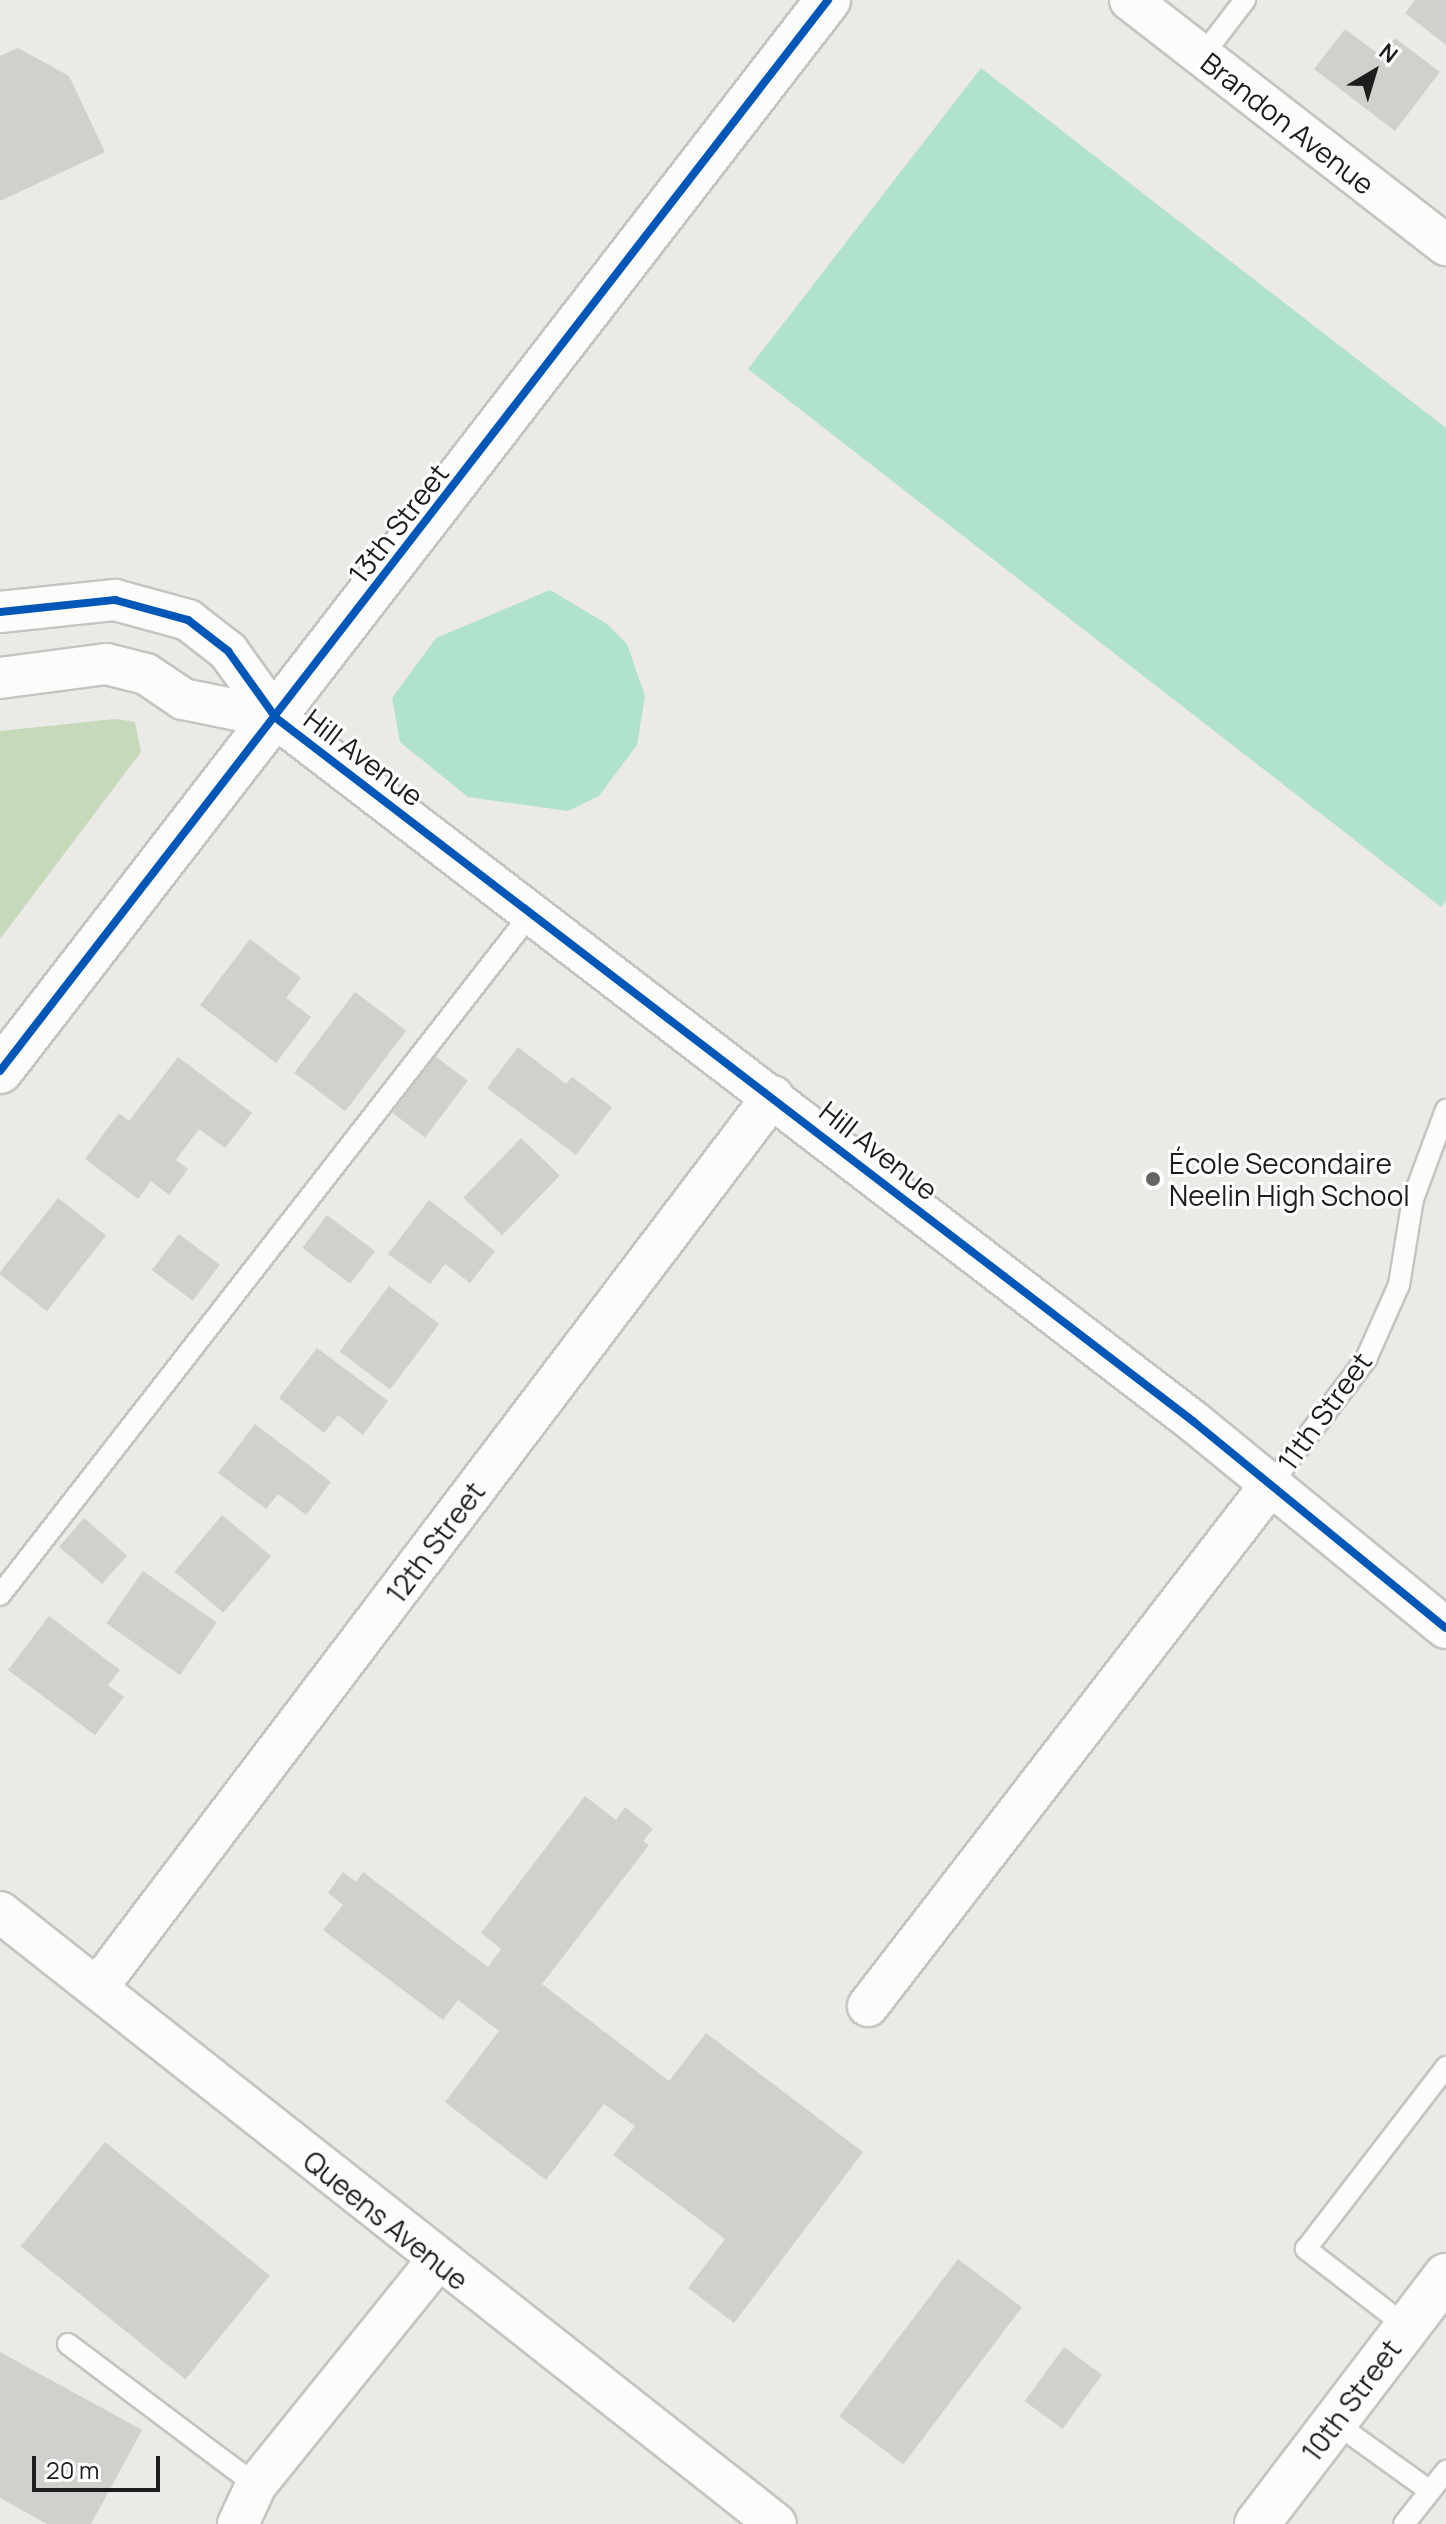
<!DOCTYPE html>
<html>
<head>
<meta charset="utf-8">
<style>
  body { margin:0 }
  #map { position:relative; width:1446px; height:2524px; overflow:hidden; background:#ebeae6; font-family:Manrope,sans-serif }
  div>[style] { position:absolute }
  .forest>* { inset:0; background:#c6dabb }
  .pitch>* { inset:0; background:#b1e2ce }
  .building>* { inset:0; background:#d2d0cd; transform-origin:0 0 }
  .roads { filter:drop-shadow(2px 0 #c4c4c2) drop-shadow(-2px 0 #c4c4c2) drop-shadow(0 2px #c4c4c2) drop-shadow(0 -2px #c4c4c2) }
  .service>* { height:20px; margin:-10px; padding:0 10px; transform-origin:10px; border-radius:10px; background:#fcfcfb }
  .minor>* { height:40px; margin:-20px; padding:0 20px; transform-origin:20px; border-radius:20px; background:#fcfcfb }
  .tertiary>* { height:44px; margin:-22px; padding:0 22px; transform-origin:22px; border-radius:22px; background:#fcfcfb }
  .cycleway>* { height:8px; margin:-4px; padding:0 4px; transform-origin:4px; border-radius:4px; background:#0057b8 }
  .dots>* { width:22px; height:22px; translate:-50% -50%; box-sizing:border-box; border:4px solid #fff; border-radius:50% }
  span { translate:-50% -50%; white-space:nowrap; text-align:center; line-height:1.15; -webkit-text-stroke:6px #fff; paint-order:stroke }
  .street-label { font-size:28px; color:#1d1d1d }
  .poi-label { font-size:28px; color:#1d1d1d }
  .left { translate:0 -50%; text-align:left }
  .north { position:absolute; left:1334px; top:32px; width:80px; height:80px; -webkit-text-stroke:6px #fff; paint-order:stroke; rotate:38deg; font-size:22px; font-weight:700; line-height:32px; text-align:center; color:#1d1d1d }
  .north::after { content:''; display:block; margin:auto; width:28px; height:36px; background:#1d1d1d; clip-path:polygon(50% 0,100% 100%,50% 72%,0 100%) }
  .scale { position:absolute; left:32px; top:2456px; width:128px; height:36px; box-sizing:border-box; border:4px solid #1d1d1d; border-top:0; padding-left:10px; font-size:24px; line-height:28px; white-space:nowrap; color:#1d1d1d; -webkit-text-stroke:6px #fff; paint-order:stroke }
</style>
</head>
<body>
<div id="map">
  <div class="forest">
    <i style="clip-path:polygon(115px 719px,135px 722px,141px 752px,0 939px,0 731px)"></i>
  </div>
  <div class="pitch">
    <i style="clip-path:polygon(981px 68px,1446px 428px,1446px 901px,1441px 907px,748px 369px)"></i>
    <i style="clip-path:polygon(550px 590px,607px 624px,627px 644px,645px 696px,637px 745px,599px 796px,568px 811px,468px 797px,400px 742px,392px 698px,436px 638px)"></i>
  </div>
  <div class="building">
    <i style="clip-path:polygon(1415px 0,1446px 0,1446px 45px,1405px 13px)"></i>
    <i style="clip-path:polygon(1345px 29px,1381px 56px,1395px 38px,1440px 72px,1395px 131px,1314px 69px)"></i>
    <i style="clip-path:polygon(18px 48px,69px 76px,105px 152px,0 201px,0 56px)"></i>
    <i style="clip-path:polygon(250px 939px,301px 978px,286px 998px,311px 1017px,276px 1063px,200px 1005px)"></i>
    <i style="left:355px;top:992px;width:64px;height:101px;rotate:37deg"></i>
    <i style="clip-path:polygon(518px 1047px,566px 1084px,572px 1077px,612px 1107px,576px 1155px,487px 1088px)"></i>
    <i style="left:435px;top:1056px;width:41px;height:71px;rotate:37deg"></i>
    <i style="clip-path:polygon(178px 1057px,252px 1113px,225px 1148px,199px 1129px,176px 1160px,188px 1169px,169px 1195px,151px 1181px,138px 1199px,85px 1159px,119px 1113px,129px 1121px)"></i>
    <i style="left:521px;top:1138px;width:54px;height:83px;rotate:44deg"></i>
    <i style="left:58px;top:1198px;width:61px;height:96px;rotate:38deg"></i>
    <i style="clip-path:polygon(429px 1200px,495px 1251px,470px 1283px,445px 1264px,430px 1284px,388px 1254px)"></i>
    <i style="left:327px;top:1215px;width:60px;height:41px;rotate:37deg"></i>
    <i style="left:179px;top:1234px;width:51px;height:45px;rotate:37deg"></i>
    <i style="left:389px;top:1286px;width:63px;height:82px;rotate:37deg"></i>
    <i style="clip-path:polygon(317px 1348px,388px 1401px,363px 1435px,338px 1415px,324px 1433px,279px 1398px)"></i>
    <i style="clip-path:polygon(255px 1424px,331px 1482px,306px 1515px,278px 1494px,266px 1509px,218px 1473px)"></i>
    <i style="left:222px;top:1515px;width:64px;height:74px;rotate:40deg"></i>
    <i style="left:84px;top:1518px;width:57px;height:38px;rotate:41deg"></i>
    <i style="left:143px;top:1571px;width:90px;height:64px;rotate:35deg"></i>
    <i style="clip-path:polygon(49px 1616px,120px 1670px,108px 1685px,124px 1697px,95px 1735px,8px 1670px)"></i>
    <i style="clip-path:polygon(585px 1796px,616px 1820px,625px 1807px,653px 1829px,643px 1841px,649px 1845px,542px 1984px,669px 2081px,706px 2033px,863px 2152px,734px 2323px,688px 2288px,725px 2239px,613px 2155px,635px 2126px,604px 2104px,546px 2180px,445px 2102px,499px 2031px,458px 2000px,443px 2020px,323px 1930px,343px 1905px,328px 1893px,343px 1872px,356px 1882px,363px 1872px,488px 1967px,501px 1949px,481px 1933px)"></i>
    <i style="left:105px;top:2142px;width:212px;height:134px;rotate:39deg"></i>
    <i style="left:958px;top:2259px;width:80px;height:197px;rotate:37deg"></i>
    <i style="left:1064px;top:2347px;width:47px;height:67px;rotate:36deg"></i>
    <i style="clip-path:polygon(0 2352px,142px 2430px,91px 2524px,47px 2524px,0 2498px)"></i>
  </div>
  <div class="roads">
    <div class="service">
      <i style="left:1202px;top:56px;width:71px;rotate:-52.5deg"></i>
      <i style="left:1272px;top:1483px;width:156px;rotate:-52.8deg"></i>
      <i style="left:1366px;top:1359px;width:81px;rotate:-66deg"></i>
      <i style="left:1399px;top:1285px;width:87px;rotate:-80.8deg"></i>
      <i style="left:1413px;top:1199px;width:95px;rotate:-69.7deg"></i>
      <i style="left:0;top:1595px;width:866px;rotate:-52.08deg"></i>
      <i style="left:1407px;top:2327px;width:128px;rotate:-142.3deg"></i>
      <i style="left:1306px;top:2249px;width:230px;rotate:-52.4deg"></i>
      <i style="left:68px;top:2344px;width:235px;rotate:36.9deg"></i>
      <i style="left:1334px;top:2422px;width:118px;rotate:35.7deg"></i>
      <i style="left:1404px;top:2524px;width:68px;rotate:-51.6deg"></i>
    </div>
    <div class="minor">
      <i style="left:1130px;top:0;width:400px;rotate:37.8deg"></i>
      <i style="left:0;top:612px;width:116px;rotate:-6deg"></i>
      <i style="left:115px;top:600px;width:76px;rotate:15.3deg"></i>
      <i style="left:188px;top:620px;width:51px;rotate:37.8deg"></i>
      <i style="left:228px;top:651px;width:82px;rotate:54.4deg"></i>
      <i style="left:276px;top:718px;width:1157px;rotate:37.48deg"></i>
      <i style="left:1194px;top:1422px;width:325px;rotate:39.3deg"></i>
      <i style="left:0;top:678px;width:107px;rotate:-7.5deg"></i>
      <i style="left:106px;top:664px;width:41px;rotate:14deg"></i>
      <i style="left:146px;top:674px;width:45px;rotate:34deg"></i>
      <i style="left:183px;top:699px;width:95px;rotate:11.5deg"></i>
      <i style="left:0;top:1912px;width:988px;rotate:38.26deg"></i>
      <i style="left:97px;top:1988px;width:1119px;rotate:-52.84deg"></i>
      <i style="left:868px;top:2006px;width:661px;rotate:-52.32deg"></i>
      <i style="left:238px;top:2524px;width:43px;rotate:-65.2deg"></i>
      <i style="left:256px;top:2485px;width:288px;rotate:-51.1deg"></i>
    </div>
    <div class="tertiary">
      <i style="left:0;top:1071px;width:1354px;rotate:-52.29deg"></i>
      <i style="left:1257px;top:2524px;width:312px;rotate:-52.7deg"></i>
    </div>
  </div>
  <div class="cycleway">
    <i style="left:0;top:612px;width:116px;rotate:-6deg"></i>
    <i style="left:115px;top:600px;width:76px;rotate:15.3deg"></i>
    <i style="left:188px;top:620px;width:51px;rotate:37.8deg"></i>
    <i style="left:228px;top:651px;width:82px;rotate:54.4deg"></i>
    <i style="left:276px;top:718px;width:1157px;rotate:37.48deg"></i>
    <i style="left:1194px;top:1422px;width:325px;rotate:39.3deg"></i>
    <i style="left:0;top:1071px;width:1354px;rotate:-52.29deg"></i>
  </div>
  <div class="dots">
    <i style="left:1153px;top:1179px;background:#656563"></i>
  </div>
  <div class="street-label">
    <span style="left:1288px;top:123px;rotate:38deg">Brandon Avenue</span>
    <span style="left:398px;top:523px;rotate:-52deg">13th Street</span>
    <span style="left:364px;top:757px;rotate:37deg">Hill Avenue</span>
    <span style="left:879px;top:1150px;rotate:38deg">Hill Avenue</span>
    <span style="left:1324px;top:1411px;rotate:-54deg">11th Street</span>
    <span style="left:435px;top:1542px;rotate:-53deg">12th Street</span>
    <span style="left:386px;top:2220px;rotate:39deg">Queens Avenue</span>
    <span style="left:1351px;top:2400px;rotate:-53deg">10th Street</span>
  </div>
  <div class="poi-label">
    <span class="left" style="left:1169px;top:1179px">École Secondaire<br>Neelin High School</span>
  </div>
  <div class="north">N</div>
  <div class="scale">20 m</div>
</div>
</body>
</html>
